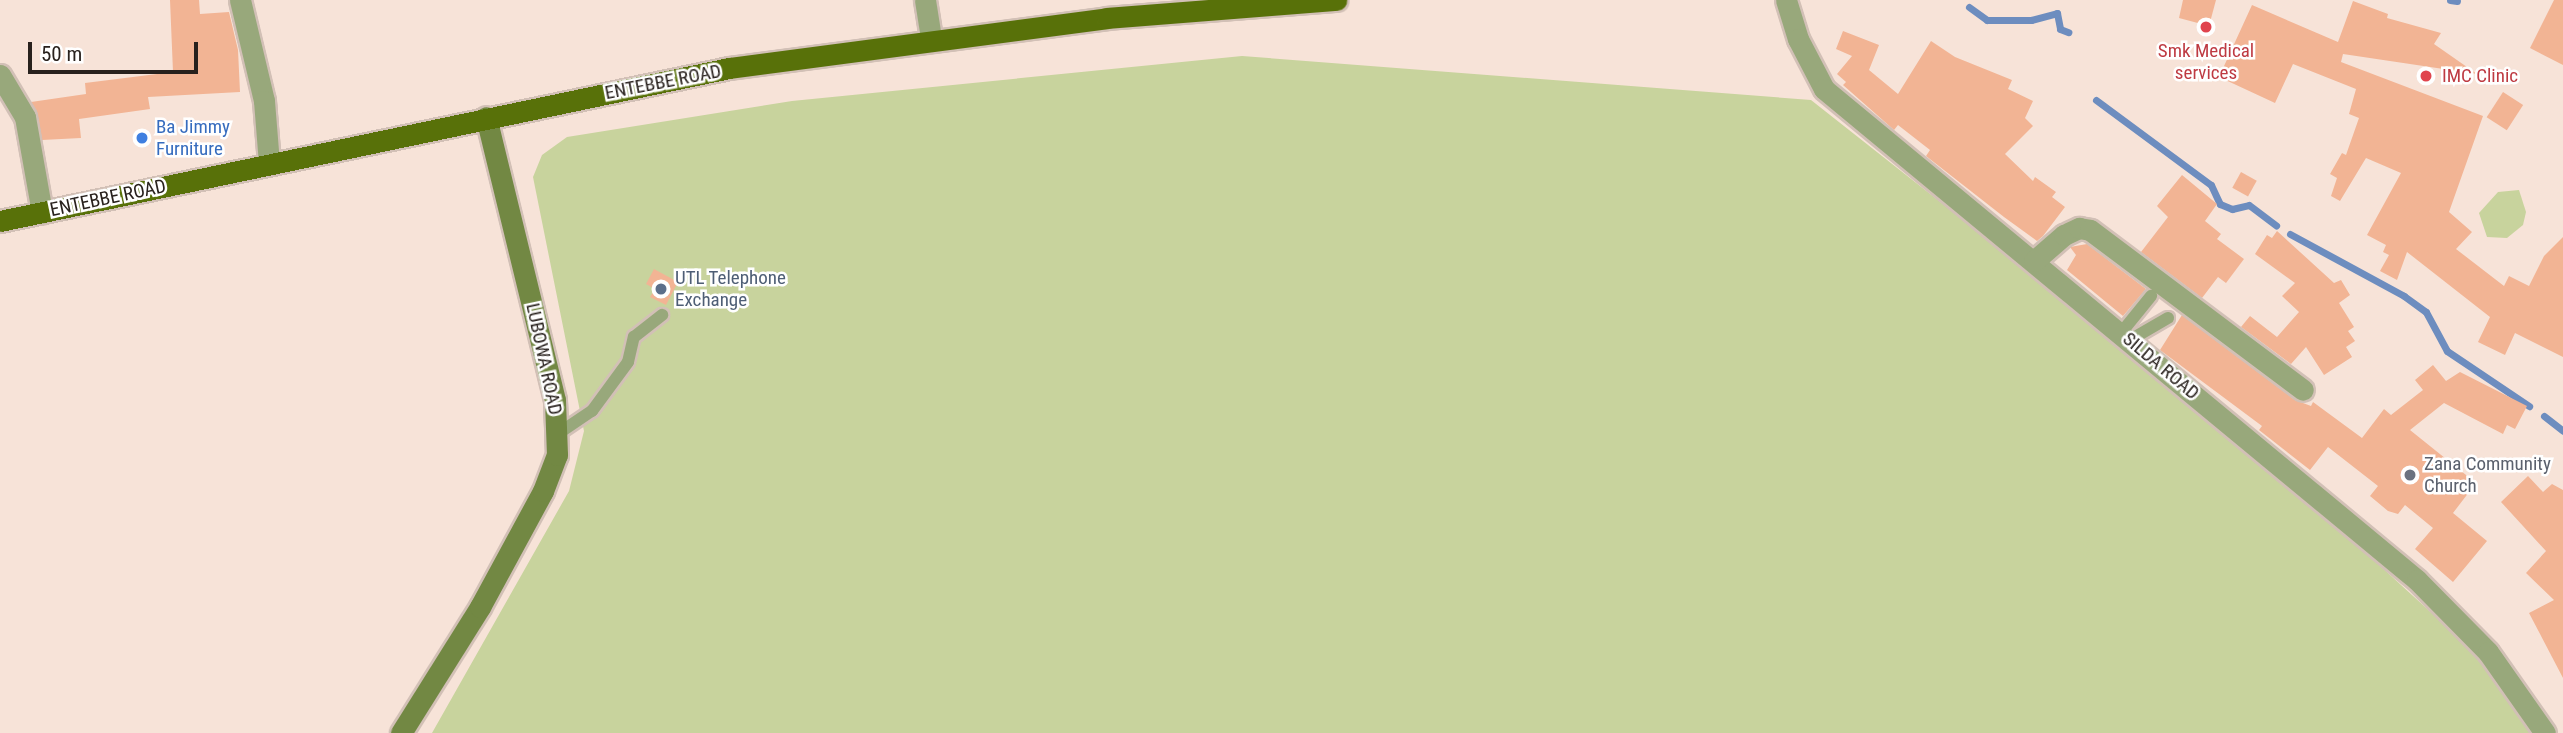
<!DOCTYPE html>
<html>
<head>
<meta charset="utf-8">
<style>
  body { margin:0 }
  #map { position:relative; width:2563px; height:733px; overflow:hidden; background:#f7e3d8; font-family:"Roboto Condensed",sans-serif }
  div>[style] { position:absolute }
  .green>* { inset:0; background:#c8d39d }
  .stream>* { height:7px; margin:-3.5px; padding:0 3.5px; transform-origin:3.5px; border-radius:3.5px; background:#6d8dbf }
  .building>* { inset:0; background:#f2b494; transform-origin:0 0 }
  .roads { filter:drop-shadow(2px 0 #d2c0b6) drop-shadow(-2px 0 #d2c0b6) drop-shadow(0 2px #d2c0b6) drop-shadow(0 -2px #d2c0b6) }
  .lane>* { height:12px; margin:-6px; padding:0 6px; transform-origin:6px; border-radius:6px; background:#98a87b }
  .street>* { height:21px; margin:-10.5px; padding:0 10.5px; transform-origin:10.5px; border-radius:10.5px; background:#98a87b }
  .secondary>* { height:21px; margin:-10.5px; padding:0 10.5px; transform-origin:10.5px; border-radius:10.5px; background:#728843 }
  .primary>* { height:21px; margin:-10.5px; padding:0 10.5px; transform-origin:10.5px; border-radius:10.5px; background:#587109 }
  .dots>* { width:19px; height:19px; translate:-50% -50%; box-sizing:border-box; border:4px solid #fff; border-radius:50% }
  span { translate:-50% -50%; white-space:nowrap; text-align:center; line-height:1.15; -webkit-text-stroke:5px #fff; paint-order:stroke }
  .health-label { font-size:19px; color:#be3a42 }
  .left { translate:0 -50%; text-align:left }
  .street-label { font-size:19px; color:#28211d }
  .shop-label { font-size:19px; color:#366cbe }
  .service-label { font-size:19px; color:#4e5e75 }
  .worship-label { font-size:19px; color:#5b616d }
  .scale { position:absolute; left:28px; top:42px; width:170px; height:32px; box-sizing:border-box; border:4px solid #28211d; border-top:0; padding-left:9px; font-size:21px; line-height:24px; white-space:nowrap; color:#28211d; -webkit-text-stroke:5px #fff; paint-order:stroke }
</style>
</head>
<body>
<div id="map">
  <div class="green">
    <i style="clip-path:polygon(1242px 56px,1811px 100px,2147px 365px,2308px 500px,2493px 669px,2537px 733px,432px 733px,569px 491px,584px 431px,533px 177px,542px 155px,567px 137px,792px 101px)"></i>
    <i style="clip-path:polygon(2519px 190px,2526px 212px,2523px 225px,2507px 238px,2487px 237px,2479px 213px,2498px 192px)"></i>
  </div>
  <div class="stream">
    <i style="left:2450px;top:0;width:7px;rotate:8deg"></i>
    <i style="left:1969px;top:7px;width:22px;rotate:36deg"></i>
    <i style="left:1987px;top:20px;width:44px"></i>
    <i style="left:2031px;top:20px;width:27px;rotate:-15deg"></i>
    <i style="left:2057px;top:13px;width:16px;rotate:79deg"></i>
    <i style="left:2060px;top:29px;width:9px;rotate:21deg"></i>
    <i style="left:2096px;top:100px;width:143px;rotate:36.5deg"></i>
    <i style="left:2211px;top:185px;width:21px;rotate:65deg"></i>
    <i style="left:2220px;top:204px;width:13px;rotate:23deg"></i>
    <i style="left:2232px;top:209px;width:17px;rotate:-13deg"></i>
    <i style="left:2249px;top:205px;width:34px;rotate:37deg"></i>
    <i style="left:2290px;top:234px;width:130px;rotate:28.5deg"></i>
    <i style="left:2404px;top:296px;width:27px;rotate:36deg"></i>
    <i style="left:2426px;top:312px;width:44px;rotate:61.7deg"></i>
    <i style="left:2447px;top:351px;width:99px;rotate:33.9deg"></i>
    <i style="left:2544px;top:416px;width:24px;rotate:38deg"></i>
  </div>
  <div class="building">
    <i style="clip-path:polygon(170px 0,199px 0,200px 14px,229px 12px,238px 50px,240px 92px,148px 97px,150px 109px,79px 119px,81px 138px,42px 140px,31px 102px,86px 94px,85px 83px,173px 72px)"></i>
    <i style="clip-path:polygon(2183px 0,2216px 0,2209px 26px,2179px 18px)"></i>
    <i style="clip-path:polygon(2554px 0,2563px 0,2563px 65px,2530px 48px)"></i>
    <i style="clip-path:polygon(2353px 1px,2388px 14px,2387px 18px,2441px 33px,2434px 44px,2477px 74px,2343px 54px,2341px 62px,2483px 116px,2449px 212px,2472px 232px,2456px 249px,2504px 286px,2509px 276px,2529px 286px,2544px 256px,2563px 237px,2563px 357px,2515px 333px,2505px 355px,2478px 342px,2490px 317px,2407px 252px,2397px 280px,2380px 271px,2389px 255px,2383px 252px,2386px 245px,2367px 235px,2401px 173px,2366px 158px,2340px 201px,2331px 196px,2337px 178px,2330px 174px,2342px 153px,2346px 155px,2359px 118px,2349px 114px,2356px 89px,2293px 64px,2275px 103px,2219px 77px,2252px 5px,2338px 42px)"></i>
    <i style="clip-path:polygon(1843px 31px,1879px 45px,1869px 70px,1898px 94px,1931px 41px,1955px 57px,2012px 80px,2008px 89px,2033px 101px,2025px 118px,2033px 126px,2005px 154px,2033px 181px,2035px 177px,2056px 192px,2052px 197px,2065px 207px,2043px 236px,2037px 241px,2004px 217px,1926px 156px,1930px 150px,1898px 125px,1894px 130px,1843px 85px,1846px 82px,1837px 74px,1852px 56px,1836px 49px)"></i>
    <i style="left:2503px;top:92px;width:24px;height:30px;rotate:33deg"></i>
    <i style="left:2241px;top:172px;width:18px;height:18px;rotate:29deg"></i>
    <i style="clip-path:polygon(2182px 175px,2217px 204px,2205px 221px,2221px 234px,2217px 239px,2244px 259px,2226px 283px,2218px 277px,2202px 298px,2141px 252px,2168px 217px,2157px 206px)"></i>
    <i style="clip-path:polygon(2277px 231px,2334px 283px,2341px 280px,2350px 295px,2339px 303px,2354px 327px,2348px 331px,2355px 341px,2346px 347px,2352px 357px,2324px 375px,2306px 347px,2291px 364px,2241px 327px,2250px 316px,2277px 337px,2299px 312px,2282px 296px,2295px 283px,2255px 254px,2267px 235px,2272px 238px)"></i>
    <i style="clip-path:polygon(2087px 244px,2146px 289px,2123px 316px,2067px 270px,2076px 255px,2070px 247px)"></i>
    <i style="clip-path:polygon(654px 269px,678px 282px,666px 305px,650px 297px,655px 289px,646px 284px)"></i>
    <i style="clip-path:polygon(2182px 315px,2295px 400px,2311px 406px,2313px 402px,2362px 438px,2384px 409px,2391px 415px,2423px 390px,2415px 380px,2433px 365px,2446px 381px,2460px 372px,2527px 406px,2515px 429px,2507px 425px,2503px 434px,2444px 403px,2410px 430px,2476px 483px,2453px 513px,2487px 541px,2453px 582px,2415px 549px,2433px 528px,2405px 505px,2398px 514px,2388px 511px,2370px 496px,2378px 486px,2328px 447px,2310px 470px,2259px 430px,2262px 426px,2160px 350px)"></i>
    <i style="clip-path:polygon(2528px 476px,2543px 492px,2552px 484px,2563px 490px,2563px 678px,2529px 613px,2554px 600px,2526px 573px,2546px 551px,2501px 502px)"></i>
  </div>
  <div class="roads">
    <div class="lane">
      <i style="left:2121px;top:333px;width:48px;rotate:-51deg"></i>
      <i style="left:2130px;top:340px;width:44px;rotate:-30.1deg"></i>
      <i style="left:559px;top:433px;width:40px;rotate:-34deg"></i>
      <i style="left:592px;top:411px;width:61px;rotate:-53.7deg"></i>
      <i style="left:628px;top:362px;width:26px;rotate:-77deg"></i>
      <i style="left:634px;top:337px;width:36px;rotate:-38deg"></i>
    </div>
    <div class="street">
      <i style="left:240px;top:0;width:104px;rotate:76.6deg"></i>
      <i style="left:264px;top:101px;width:62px;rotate:85.4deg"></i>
      <i style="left:925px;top:0;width:39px;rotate:81deg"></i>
      <i style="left:1786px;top:0;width:41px;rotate:72.9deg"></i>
      <i style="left:1798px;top:39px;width:56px;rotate:62.5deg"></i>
      <i style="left:1824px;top:89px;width:770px;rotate:39.62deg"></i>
      <i style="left:2417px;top:580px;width:101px;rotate:45.4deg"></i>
      <i style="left:2488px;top:652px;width:99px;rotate:54.9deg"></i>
      <i style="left:0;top:75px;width:49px;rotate:59.2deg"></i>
      <i style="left:25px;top:117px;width:97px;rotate:79.9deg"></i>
      <i style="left:2034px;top:261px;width:40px;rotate:-41deg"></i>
      <i style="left:2064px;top:235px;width:17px;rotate:-25deg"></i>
      <i style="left:2079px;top:228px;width:11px;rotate:10deg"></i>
      <i style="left:2090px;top:230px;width:266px;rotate:36.9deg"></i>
    </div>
    <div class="secondary">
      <i style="left:401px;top:733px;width:149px;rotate:-57.9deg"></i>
      <i style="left:480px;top:607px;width:132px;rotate:-61.5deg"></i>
      <i style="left:543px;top:491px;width:39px;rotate:-69deg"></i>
      <i style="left:557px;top:455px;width:55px;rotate:-92.1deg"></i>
      <i style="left:555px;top:400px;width:291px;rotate:-103.7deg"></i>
    </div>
    <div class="primary">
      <i style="left:0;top:221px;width:745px;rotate:-11.85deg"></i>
      <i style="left:729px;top:68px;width:381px;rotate:-7.5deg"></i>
      <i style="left:1107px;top:18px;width:230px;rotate:-4.5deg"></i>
    </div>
  </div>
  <div class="dots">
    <i style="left:2206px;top:27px;background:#e0444e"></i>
    <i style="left:2426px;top:76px;background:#e0444e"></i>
    <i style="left:142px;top:138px;background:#3f7fe0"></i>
    <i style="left:661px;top:289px;background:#5c6f8a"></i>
    <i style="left:2410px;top:475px;background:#6b7280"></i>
  </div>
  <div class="health-label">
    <span style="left:2206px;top:62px">Smk Medical<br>services</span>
    <span class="left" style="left:2442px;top:76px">IMC Clinic</span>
  </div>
  <div class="street-label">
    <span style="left:663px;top:82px;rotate:-11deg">ENTEBBE ROAD</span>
    <span style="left:108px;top:198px;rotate:-12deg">ENTEBBE ROAD</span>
    <span style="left:544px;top:359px;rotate:78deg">LUBOWA ROAD</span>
    <span style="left:2161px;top:366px;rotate:40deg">SILDA ROAD</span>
  </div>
  <div class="shop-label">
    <span class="left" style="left:156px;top:138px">Ba Jimmy<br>Furniture</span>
  </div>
  <div class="service-label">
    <span class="left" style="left:675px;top:289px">UTL Telephone<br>Exchange</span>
  </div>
  <div class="worship-label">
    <span class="left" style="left:2424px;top:475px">Zana Community<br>Church</span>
  </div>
  <div class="scale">50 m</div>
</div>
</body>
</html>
